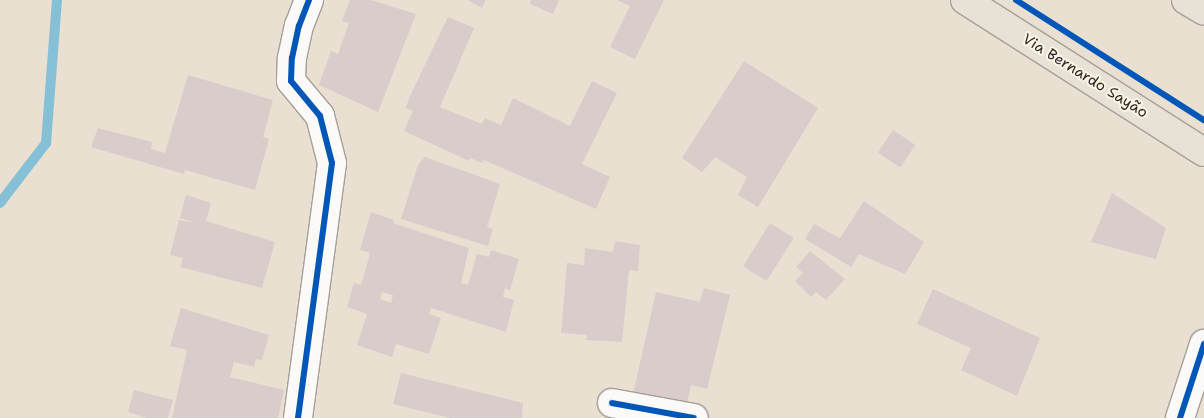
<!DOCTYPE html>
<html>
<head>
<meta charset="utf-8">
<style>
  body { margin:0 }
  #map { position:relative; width:1204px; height:418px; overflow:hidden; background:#eae0d2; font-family:"Shantell Sans",sans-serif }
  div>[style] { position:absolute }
  .stream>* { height:10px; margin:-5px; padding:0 5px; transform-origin:5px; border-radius:5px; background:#86c0d6 }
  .building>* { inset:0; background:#d9cccb; transform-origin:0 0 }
  .roads { filter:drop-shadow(1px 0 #a59f97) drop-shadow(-1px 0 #a59f97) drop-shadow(0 1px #a59f97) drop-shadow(0 -1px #a59f97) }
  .minor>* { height:28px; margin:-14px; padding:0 14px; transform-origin:14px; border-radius:14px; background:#fcfaf8 }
  .major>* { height:28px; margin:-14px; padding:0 14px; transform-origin:14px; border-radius:14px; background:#e8e1d5 }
  .cycleway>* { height:6px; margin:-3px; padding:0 3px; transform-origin:3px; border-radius:3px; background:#0057b8 }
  span { translate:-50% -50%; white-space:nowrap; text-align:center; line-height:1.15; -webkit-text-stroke:4px #fcf5e5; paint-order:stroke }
  .street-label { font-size:15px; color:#2b2b2b }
</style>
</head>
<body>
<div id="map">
  <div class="stream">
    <i style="left:0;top:203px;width:76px;rotate:-52.5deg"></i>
    <i style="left:46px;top:143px;width:143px;rotate:-85.6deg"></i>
  </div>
  <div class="building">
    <i style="clip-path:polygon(350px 0,371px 0,416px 14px,378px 112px,319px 85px,331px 51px,338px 54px,349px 23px,342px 21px)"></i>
    <i style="clip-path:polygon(468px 0,486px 0,482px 8px)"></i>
    <i style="clip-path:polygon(531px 0,559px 0,553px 14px,530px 4px)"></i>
    <i style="clip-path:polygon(617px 0,664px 0,635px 59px,610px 47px,630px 6px)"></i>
    <i style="clip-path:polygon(448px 17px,474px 28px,440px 107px,482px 124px,485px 118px,501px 125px,513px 98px,570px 126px,592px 81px,617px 93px,582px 164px,610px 177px,596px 209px,484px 160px,482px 163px,470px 158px,469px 161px,404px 131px,413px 111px,406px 108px,409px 98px)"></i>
    <i style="clip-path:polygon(744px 61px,818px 108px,758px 207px,738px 195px,747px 177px,715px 157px,702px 172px,682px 158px)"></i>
    <i style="clip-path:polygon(188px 75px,273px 100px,263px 137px,269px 139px,255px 190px,185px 170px,184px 174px,91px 147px,98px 128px,152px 142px,151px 149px,165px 153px)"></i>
    <i style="left:893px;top:130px;width:27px;height:27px;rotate:34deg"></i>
    <i style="clip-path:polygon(425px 157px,500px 184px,487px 227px,493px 229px,488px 246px,401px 219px,418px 165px)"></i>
    <i style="clip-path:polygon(1112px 193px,1166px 228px,1156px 259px,1091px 242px)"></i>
    <i style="clip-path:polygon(186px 195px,211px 203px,206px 221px,275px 242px,262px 288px,180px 267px,183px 258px,170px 255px,179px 220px,197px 223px,180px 218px)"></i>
    <i style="clip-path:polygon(864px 201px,924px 242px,905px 274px,859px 254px,851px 267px,805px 239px,814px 224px,840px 238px)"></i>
    <i style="clip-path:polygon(evenodd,371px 212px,394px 220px,393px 223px,469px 248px,461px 283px,468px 285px,477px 254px,489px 257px,491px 250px,519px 259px,510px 290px,505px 288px,503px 297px,514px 300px,506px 332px,431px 308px,429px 314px,441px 318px,429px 354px,396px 344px,392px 357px,357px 345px,367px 314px,347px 307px,354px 283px,361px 285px,370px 253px,360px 250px,371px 212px,382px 292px,393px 295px,391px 303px,380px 299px,382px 292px)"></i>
    <i style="left:770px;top:223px;width:28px;height:51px;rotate:32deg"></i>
    <i style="clip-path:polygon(615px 241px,640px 245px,638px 271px,629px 270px,622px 342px,586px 340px,587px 335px,561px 333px,567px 263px,584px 265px,585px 248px,613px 252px)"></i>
    <i style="clip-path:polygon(810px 251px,845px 279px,826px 300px,816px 292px,811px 297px,795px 281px,803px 273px,796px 267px)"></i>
    <i style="clip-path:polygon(704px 288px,730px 295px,707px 389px,691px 385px,686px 407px,633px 394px,656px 292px,700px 302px)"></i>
    <i style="clip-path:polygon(933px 289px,1040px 338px,1017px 396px,961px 370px,971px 348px,917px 324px)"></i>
    <i style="clip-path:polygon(181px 308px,269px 335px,262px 360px,256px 359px,254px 367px,234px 362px,230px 377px,284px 390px,278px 418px,172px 418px,187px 350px,170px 346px)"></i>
    <i style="clip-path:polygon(401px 373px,523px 403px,522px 418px,450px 418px,393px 404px)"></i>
    <i style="clip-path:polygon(134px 390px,173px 400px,168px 418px,146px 418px,128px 412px)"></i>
  </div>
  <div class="roads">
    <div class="minor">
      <i style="left:612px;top:403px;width:83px;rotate:10.4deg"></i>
      <i style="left:298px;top:418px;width:257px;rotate:-82.4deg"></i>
      <i style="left:332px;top:163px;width:49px;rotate:-104.3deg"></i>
      <i style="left:320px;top:116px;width:45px;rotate:-129.6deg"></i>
      <i style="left:291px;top:81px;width:23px;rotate:-88deg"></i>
      <i style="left:292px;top:58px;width:33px;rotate:-78deg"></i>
      <i style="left:299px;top:26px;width:28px;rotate:-69deg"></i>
      <i style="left:1180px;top:418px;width:78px;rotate:-72deg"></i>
    </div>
    <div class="major">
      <i style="left:965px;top:0;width:283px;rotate:32.5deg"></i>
      <i style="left:1186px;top:0;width:21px;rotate:31deg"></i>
    </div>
  </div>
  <div class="cycleway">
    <i style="left:1016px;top:0;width:223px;rotate:32.6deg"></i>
    <i style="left:612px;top:403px;width:83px;rotate:10.4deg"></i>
    <i style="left:298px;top:418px;width:257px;rotate:-82.4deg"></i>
    <i style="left:332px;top:163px;width:49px;rotate:-104.3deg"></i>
    <i style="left:320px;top:116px;width:45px;rotate:-129.6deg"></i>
    <i style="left:291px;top:81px;width:23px;rotate:-88deg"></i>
    <i style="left:292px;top:58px;width:33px;rotate:-78deg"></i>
    <i style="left:299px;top:26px;width:28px;rotate:-69deg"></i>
    <i style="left:1180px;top:418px;width:78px;rotate:-72deg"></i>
  </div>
  <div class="street-label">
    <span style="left:1085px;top:76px;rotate:32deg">Via Bernardo Sayão</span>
  </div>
</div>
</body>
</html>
